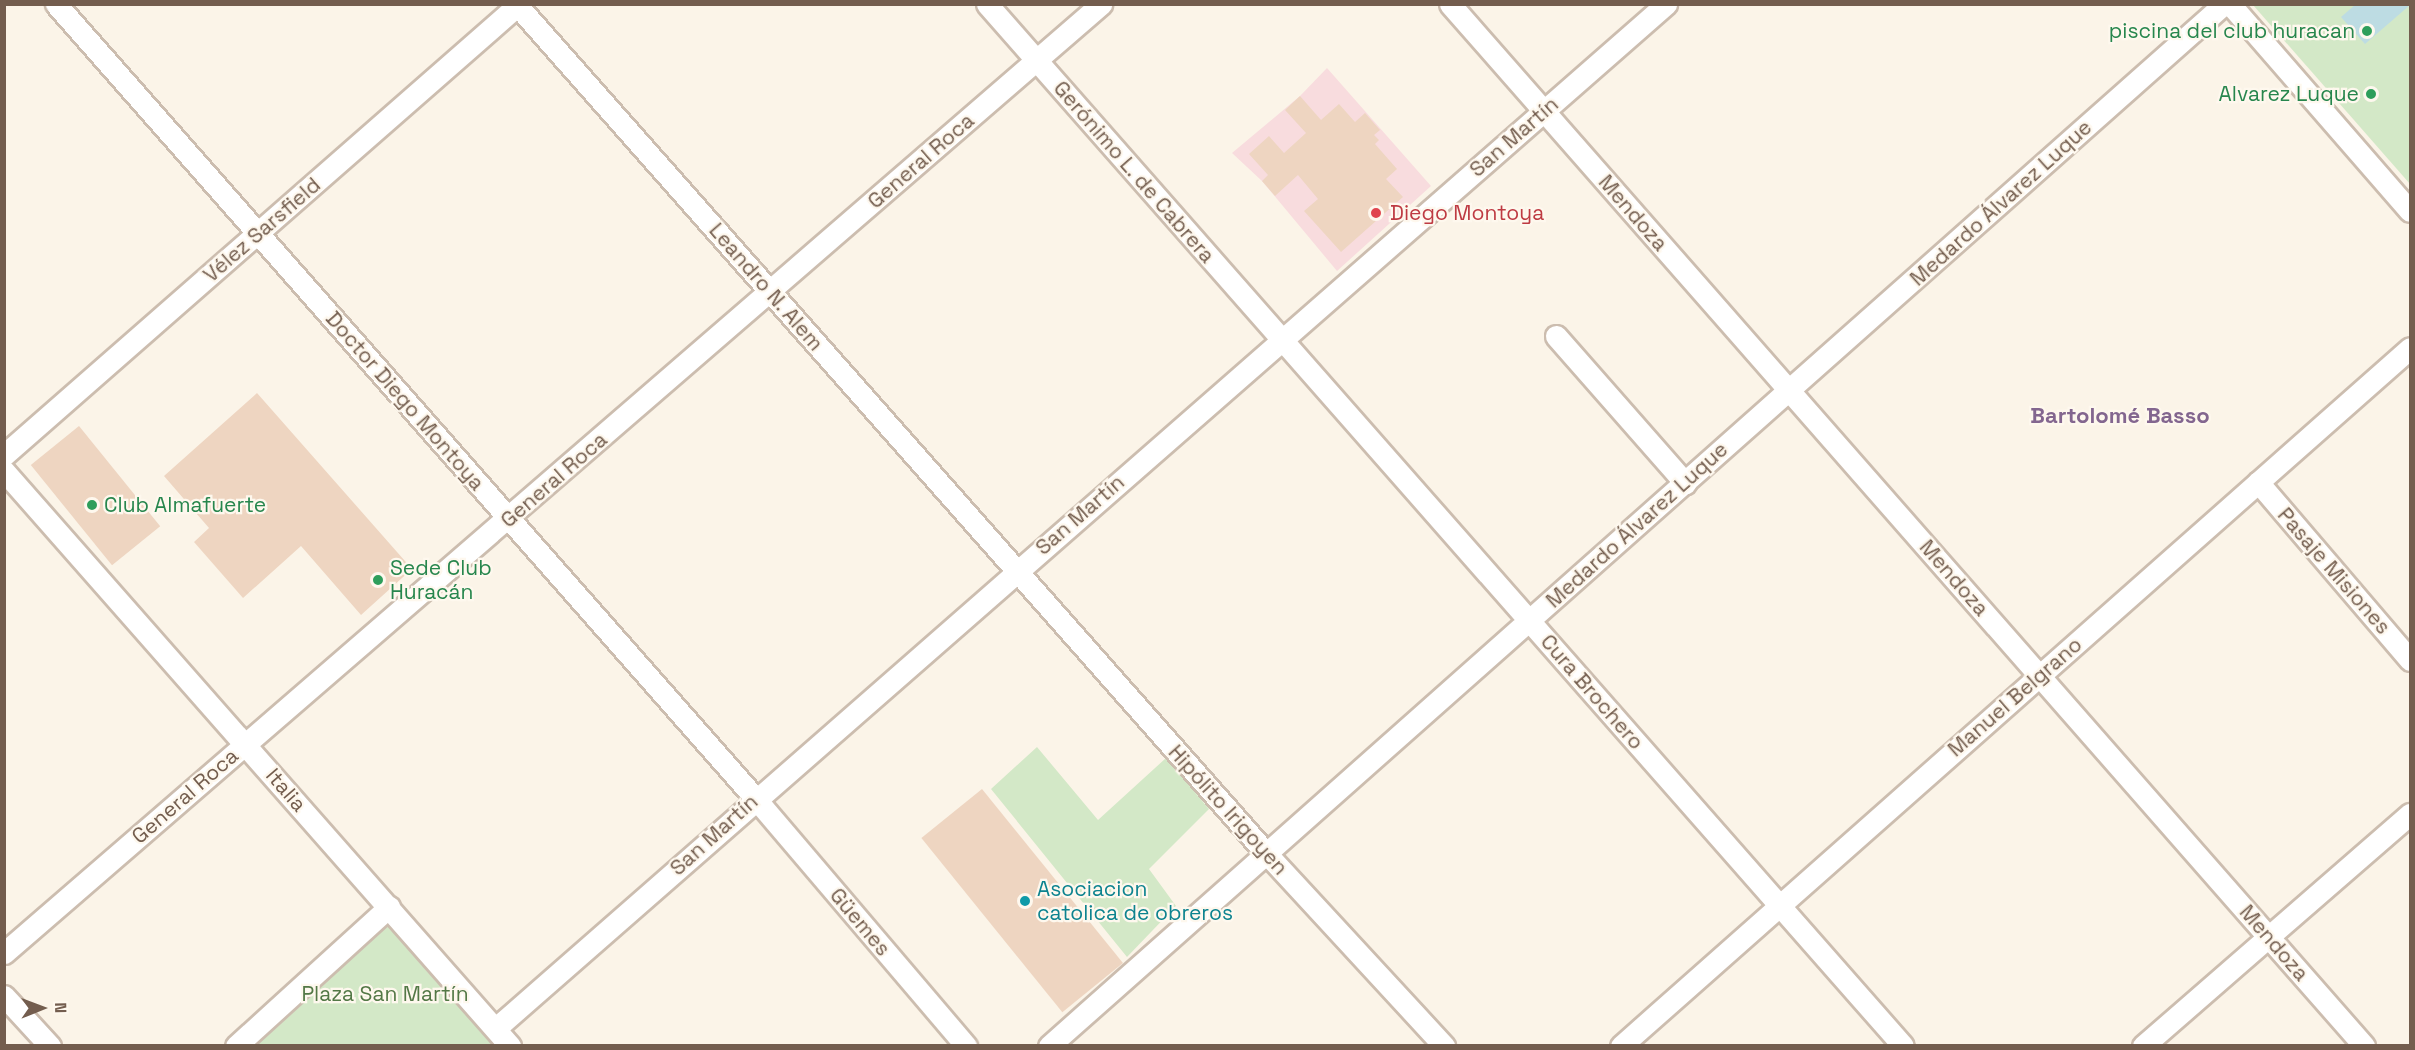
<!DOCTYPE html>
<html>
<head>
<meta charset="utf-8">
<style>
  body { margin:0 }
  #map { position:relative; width:2415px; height:1050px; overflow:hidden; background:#fbf4e8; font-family:"Space Grotesk",sans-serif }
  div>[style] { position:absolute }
  .medical>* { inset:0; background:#f8dcde }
  .green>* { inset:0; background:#d3e8c7 }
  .water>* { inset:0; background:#bddce3 }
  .building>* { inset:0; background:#eed5c1; transform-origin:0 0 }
  .roads { filter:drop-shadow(2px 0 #ccbdaf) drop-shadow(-2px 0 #ccbdaf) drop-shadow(0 2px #ccbdaf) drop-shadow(0 -2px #ccbdaf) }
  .minor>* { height:21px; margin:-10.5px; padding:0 10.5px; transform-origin:10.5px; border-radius:10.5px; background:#fff }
  .dots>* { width:16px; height:16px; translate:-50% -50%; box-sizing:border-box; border:3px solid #fef8ee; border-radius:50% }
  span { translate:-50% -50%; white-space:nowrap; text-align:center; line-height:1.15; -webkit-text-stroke:4.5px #fef8ee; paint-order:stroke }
  .leisure-label { font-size:21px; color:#27864d }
  .right { translate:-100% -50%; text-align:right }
  .left { translate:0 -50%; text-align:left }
  .street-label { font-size:21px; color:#735d4e }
  .health-label { font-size:21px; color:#be3a42 }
  .culture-label { font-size:21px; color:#0d838f }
  .park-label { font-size:21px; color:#537846 }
  .neighbourhood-label { font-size:22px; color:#83668f; font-weight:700 }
  .frame { position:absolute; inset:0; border:6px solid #735d4e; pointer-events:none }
  .north { position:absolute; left:12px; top:978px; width:60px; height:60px; -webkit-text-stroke:4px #fef8ee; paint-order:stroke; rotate:89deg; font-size:16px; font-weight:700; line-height:24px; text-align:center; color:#735d4e }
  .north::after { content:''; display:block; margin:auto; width:21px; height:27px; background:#735d4e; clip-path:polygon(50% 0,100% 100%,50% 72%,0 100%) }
</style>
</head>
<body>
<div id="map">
  <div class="medical">
    <i style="clip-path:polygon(1327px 68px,1431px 186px,1337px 271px,1262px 181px,1232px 153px,1300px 96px)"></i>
  </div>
  <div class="green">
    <i style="clip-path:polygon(2253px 5px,2410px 5px,2410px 184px)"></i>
    <i style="clip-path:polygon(1037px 747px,1098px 820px,1166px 758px,1209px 809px,1149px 869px,1176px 906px,1127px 957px,991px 789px)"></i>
    <i style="clip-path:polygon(389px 921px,495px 1045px,252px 1046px)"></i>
  </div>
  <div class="water">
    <i style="clip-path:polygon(2355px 5px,2410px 4px,2410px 5px,2365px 44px,2341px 17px)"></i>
  </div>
  <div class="building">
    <i style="clip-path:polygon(1300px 96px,1321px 120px,1339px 104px,1355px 122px,1365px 113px,1380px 130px,1374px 135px,1379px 140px,1375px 144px,1397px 169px,1386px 179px,1403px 197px,1341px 252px,1304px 211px,1318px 199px,1298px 175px,1275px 196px,1262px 181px,1268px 175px,1249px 154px,1269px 136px,1284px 153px,1306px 133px,1285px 110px)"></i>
    <i style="clip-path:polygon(257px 393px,412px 569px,361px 615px,301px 546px,243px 598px,194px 542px,209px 528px,164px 476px)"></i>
    <i style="left:79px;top:426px;width:129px;height:62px;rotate:51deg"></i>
    <i style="left:982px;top:789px;width:224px;height:78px;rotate:51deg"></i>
  </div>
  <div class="roads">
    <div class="minor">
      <i style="left:56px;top:4px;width:1058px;rotate:48.64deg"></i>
      <i style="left:755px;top:798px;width:326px;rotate:49.6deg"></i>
      <i style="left:516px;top:4px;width:1133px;rotate:48.54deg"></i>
      <i style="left:1266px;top:853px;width:263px;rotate:47.3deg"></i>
      <i style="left:987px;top:4px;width:1387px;rotate:48.68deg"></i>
      <i style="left:1450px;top:4px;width:1386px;rotate:48.74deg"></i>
      <i style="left:2230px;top:4px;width:274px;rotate:49deg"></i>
      <i style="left:1556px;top:336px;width:196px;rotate:48.7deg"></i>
      <i style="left:4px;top:455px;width:685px;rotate:-41.21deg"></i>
      <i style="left:4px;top:471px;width:766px;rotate:48.65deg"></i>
      <i style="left:2258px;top:482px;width:234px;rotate:49.5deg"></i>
      <i style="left:4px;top:953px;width:1451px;rotate:-40.86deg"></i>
      <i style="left:4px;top:996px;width:68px;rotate:47.4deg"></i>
      <i style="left:496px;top:1028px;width:1555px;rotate:-41.19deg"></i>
      <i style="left:236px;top:1046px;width:207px;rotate:-42.3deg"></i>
      <i style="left:1049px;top:1046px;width:1570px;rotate:-41.57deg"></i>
      <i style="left:1621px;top:1046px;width:1053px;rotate:-41.5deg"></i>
      <i style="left:2143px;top:1046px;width:354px;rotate:-41deg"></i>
    </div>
  </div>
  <div class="dots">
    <i style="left:2367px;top:31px;background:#2e9e5b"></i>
    <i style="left:2371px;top:94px;background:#2e9e5b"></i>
    <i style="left:1376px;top:213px;background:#e0444e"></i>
    <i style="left:92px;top:505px;background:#2e9e5b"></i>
    <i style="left:378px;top:580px;background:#2e9e5b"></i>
    <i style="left:1025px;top:901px;background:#0f9aa8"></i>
  </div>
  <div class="leisure-label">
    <span class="right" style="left:2355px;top:31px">piscina del club huracan</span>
    <span class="right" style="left:2359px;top:94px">Alvarez Luque</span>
    <span class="left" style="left:104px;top:505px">Club Almafuerte</span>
    <span class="left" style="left:390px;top:580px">Sede Club<br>Huracán</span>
  </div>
  <div class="street-label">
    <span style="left:1514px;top:137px;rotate:-41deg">San Martín</span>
    <span style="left:921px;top:161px;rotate:-41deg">General Roca</span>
    <span style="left:1134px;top:172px;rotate:49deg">Gerónimo L. de Cabrera</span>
    <span style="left:2001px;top:203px;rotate:-42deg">Medardo Álvarez Luque</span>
    <span style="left:1633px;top:213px;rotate:49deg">Mendoza</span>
    <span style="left:262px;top:230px;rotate:-41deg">Vélez Sarsfield</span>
    <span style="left:766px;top:287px;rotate:49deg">Leandro N. Alem</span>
    <span style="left:405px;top:401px;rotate:49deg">Doctor Diego Montoya</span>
    <span style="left:554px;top:480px;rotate:-41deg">General Roca</span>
    <span style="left:1080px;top:515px;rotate:-41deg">San Martín</span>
    <span style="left:1637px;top:525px;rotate:-42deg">Medardo Álvarez Luque</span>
    <span style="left:2334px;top:571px;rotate:49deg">Pasaje Misiones</span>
    <span style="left:1954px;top:578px;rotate:49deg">Mendoza</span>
    <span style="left:1592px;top:692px;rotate:49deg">Cura Brochero</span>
    <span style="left:2015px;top:697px;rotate:-41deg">Manuel Belgrano</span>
    <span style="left:286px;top:790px;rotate:49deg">Italia</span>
    <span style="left:185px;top:796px;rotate:-41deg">General Roca</span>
    <span style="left:1228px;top:810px;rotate:48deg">Hipólito Irigoyen</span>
    <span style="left:714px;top:835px;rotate:-42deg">San Martín</span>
    <span style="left:860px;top:922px;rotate:50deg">Güemes</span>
    <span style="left:2274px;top:943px;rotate:49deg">Mendoza</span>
  </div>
  <div class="health-label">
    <span class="left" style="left:1390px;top:213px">Diego Montoya</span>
  </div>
  <div class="culture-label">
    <span class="left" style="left:1037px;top:901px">Asociacion<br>catolica de obreros</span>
  </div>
  <div class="park-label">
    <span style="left:385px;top:994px">Plaza San Martín</span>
  </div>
  <div class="neighbourhood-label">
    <span style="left:2120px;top:416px">Bartolomé Basso</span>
  </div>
  <div class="frame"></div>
  <div class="north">N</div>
</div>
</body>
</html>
